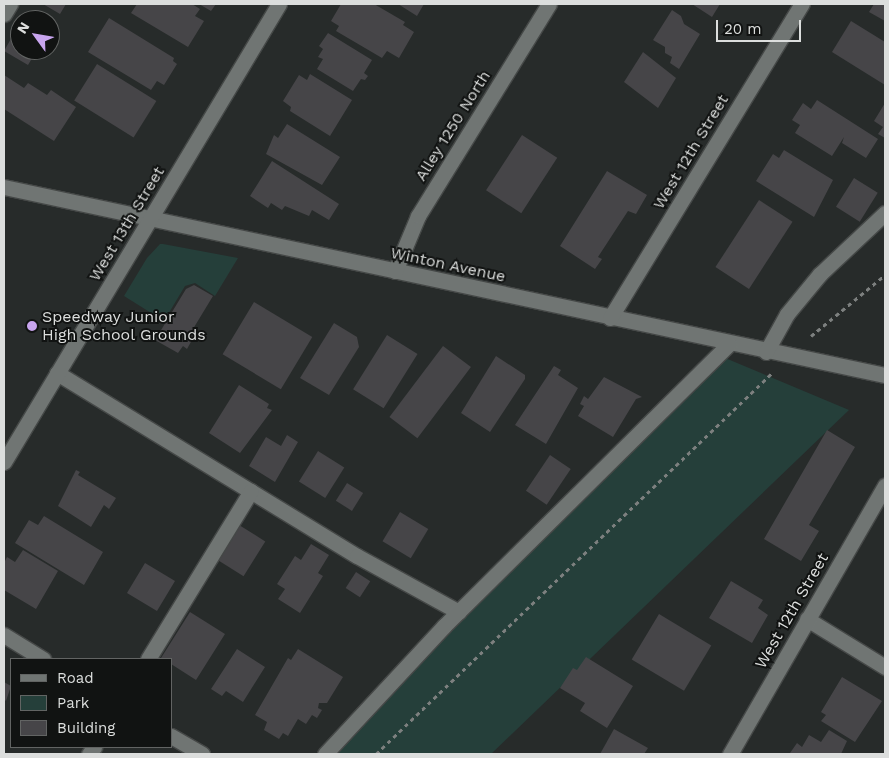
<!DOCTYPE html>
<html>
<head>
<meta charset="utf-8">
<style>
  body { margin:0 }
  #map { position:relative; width:889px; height:758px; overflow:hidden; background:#272b2a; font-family:"Work Sans",sans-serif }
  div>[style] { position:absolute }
  .green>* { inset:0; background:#253f3a }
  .building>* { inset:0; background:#464548; transform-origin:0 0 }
  .path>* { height:3px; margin-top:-1.5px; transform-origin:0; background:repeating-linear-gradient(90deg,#7d807f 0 4px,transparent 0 8px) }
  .roads { filter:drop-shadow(1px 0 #454847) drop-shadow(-1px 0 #454847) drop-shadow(0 1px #454847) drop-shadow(0 -1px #454847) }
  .minor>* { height:15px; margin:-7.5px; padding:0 7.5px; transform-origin:7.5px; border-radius:7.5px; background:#707573 }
  .dots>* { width:14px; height:14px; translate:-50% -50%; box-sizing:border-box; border:2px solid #111312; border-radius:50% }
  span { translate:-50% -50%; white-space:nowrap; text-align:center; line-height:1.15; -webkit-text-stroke:4px #111312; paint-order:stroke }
  .street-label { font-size:16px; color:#dcdedd }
  .poi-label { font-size:16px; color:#dcdedd }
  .left { translate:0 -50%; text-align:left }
  .frame { position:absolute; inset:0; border:5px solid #dcdedd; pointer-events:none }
  .legend { position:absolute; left:10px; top:658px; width:162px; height:90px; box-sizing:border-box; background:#111312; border:1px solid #626463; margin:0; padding:6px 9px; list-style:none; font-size:15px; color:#dcdedd }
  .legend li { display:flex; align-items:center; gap:10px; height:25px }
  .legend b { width:25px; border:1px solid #626463 }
  .north { position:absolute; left:10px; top:10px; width:50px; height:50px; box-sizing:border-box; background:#111312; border:1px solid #626463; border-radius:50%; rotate:302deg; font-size:14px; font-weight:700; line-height:20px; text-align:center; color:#dcdedd }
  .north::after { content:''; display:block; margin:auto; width:18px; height:22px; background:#c8a5ee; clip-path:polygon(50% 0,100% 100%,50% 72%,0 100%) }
  .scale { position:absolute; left:716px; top:20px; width:85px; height:22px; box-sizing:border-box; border:2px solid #dcdedd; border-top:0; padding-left:6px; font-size:15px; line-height:18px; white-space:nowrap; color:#dcdedd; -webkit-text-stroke:4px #111312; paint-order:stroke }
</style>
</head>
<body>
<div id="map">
  <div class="green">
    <i style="clip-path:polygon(160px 244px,163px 244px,238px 258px,215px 296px,195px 283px,185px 286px,164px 321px,124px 296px,147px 258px)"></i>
    <i style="clip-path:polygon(718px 355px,849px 410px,491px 754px,321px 754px)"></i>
  </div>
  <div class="building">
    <i style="clip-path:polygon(43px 4px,66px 4px,60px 14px)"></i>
    <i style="clip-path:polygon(137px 4px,192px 4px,200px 9px,195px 16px,204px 21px,188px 47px,131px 13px)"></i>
    <i style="clip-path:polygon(199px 4px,216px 4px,211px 11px)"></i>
    <i style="clip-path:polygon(341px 4px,374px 4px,405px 22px,403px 25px,414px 32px,399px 58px,387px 51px,382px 58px,336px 31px,339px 26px,331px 21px)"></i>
    <i style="clip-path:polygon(398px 4px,424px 4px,417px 16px)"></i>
    <i style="clip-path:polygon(692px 4px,720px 4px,712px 17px)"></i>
    <i style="clip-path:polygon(874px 4px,885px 4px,885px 21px,869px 12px)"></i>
    <i style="clip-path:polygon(672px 10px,681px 16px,684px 24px,700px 34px,679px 69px,670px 63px,672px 57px,665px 53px,665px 47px,653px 40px)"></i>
    <i style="clip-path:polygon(109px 18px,174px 58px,173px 61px,177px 64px,164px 85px,157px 81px,151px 90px,88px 52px)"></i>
    <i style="clip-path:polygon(851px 21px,885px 42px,885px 85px,832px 52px)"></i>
    <i style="clip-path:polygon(20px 23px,20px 50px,37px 50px,28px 65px,4px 51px)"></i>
    <i style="clip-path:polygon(328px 33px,372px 60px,364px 73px,368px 76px,365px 80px,361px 79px,353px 91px,317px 69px,323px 59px,318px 57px,323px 49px,319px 46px)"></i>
    <i style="clip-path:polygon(643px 52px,676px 78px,658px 108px,624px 82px)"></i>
    <i style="left:97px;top:64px;width:70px;height:43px;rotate:32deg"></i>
    <i style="clip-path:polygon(310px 74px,352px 100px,330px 136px,290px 111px,291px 107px,283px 101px,299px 75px,307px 80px)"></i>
    <i style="clip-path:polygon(4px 75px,24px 88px,28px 83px,47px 95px,51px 90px,76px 107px,54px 141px,4px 109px)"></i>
    <i style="clip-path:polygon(817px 100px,878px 139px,866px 158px,842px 143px,844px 137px,832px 156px,795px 133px,800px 125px,792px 120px,803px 103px,811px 109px)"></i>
    <i style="clip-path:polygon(885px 103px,885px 138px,878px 134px,883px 127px,874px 121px)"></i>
    <i style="clip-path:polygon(287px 124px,340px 157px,322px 185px,266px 154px,274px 135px,278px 138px)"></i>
    <i style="left:522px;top:135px;width:42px;height:66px;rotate:33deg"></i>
    <i style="clip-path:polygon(784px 150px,833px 180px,814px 217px,756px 181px,773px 154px,779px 158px)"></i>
    <i style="clip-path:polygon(272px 161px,339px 204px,329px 220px,312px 210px,309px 216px,285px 206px,282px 210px,271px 203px,268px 208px,250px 196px)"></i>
    <i style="clip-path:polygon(607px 171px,647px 195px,636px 214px,628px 211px,598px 257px,602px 259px,595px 269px,560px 246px)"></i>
    <i style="left:854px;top:178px;width:28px;height:34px;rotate:32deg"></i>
    <i style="left:759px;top:200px;width:40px;height:80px;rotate:33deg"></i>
    <i style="clip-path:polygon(194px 285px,213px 296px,193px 329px,197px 331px,187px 349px,183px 346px,178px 353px,155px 340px,186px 289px)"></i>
    <i style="left:254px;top:302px;width:68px;height:61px;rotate:31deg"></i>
    <i style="clip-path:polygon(334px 323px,357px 337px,359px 347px,329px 395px,300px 378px)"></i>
    <i style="left:387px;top:335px;width:36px;height:64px;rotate:32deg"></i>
    <i style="left:443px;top:346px;width:35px;height:89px;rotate:37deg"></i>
    <i style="clip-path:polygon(496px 356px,525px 375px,525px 379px,490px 432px,461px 413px)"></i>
    <i style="clip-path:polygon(554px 366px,561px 370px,558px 375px,578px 388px,546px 444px,515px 425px)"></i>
    <i style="clip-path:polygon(604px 377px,642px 397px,636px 399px,613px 437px,578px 416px,584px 406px,580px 404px,584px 396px,588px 399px)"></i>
    <i style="clip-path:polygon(239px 385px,269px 404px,267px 408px,272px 410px,240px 453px,209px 433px)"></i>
    <i style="clip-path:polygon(827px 430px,855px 447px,809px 525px,819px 531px,801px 561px,764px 539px)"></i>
    <i style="clip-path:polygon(287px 435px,298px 442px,275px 482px,249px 466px,266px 437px,281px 446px)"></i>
    <i style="left:318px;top:451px;width:31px;height:36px;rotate:32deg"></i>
    <i style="left:550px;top:455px;width:25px;height:43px;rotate:34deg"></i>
    <i style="clip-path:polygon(76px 470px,80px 472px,78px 475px,116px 498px,109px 509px,104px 505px,91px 527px,58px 506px)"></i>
    <i style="left:347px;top:483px;width:19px;height:21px;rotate:32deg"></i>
    <i style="left:400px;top:512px;width:33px;height:34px;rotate:31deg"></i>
    <i style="clip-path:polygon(44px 516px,103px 552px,84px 585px,15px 543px,29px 520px,38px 525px)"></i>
    <i style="left:239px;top:525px;width:31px;height:41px;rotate:32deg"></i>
    <i style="clip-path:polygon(311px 544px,329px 555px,318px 573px,323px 576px,300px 613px,278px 599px,285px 589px,277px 584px,295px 556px,301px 560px)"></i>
    <i style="clip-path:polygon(23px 550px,58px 571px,36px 609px,4px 590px,4px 563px,7px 557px,15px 562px)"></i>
    <i style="left:145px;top:563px;width:35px;height:35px;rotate:31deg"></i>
    <i style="left:356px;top:572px;width:17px;height:19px;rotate:33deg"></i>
    <i style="clip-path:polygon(731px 581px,763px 600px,758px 608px,768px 615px,752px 643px,709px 618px)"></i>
    <i style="clip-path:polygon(190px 612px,225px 634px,196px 680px,171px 664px,171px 659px,161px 658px)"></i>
    <i style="left:659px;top:614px;width:61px;height:53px;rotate:31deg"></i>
    <i style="clip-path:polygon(237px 649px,265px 667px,243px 702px,226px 691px,222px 696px,211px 689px)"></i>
    <i style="clip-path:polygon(298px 649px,343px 677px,327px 703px,319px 703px,318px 708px,322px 710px,317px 718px,312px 715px,306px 724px,298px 719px,288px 736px,283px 733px,279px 739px,264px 730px,267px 722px,255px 715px,288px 658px,291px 660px)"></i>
    <i style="clip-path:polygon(586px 657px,633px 686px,607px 728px,580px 711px,585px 703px,560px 688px,573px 668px,577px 670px)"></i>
    <i style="clip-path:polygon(842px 677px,882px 701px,855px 742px,821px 721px,826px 715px,821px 712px)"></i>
    <i style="clip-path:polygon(4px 682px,11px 686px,6px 701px,4px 699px)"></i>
    <i style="clip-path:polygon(614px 729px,648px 748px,644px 754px,600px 754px)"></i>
    <i style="clip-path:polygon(829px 730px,847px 741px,841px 754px,790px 753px,797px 743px,802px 747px,809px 735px,821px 742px)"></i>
  </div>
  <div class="path">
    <i style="left:811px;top:336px;width:96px;rotate:-39.5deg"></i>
    <i style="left:376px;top:754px;width:550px;rotate:-43.89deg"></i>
  </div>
  <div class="roads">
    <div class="minor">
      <i style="left:4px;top:14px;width:12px;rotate:-59deg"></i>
      <i style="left:4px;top:187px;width:901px;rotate:12.05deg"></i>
      <i style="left:395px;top:271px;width:60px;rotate:-67.3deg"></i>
      <i style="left:418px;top:216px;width:249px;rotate:-58.3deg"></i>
      <i style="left:610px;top:318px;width:368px;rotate:-58.6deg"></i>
      <i style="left:766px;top:352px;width:43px;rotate:-61.1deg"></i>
      <i style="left:787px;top:314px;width:52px;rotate:-50.5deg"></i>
      <i style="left:820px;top:274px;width:89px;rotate:-43.2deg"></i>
      <i style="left:57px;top:373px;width:351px;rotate:31.4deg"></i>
      <i style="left:357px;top:556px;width:116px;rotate:28.8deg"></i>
      <i style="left:4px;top:462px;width:534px;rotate:-59.02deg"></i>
      <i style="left:807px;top:619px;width:92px;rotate:31.6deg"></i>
      <i style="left:4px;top:635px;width:46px;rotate:31.6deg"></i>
      <i style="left:148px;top:659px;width:197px;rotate:-58.5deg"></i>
      <i style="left:171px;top:736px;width:36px;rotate:30deg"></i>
      <i style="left:89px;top:754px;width:9px;rotate:-54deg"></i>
      <i style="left:325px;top:754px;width:175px;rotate:-47.1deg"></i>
      <i style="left:444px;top:626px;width:401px;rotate:-44.7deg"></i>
      <i style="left:730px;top:754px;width:310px;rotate:-60deg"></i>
    </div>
  </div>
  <div class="dots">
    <i style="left:32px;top:326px;background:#c8a5ee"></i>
  </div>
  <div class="street-label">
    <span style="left:453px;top:126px;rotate:-58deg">Alley 1250 North</span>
    <span style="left:691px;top:152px;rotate:-59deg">West 12th Street</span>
    <span style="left:127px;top:224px;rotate:-59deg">West 13th Street</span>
    <span style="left:448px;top:265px;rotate:12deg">Winton Avenue</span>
    <span style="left:792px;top:611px;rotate:-60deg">West 12th Street</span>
  </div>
  <div class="poi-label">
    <span class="left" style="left:42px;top:326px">Speedway Junior<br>High School Grounds</span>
  </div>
  <div class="frame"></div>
  <ul class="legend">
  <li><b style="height:6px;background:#707573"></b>Road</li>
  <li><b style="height:14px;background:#253f3a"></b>Park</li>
  <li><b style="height:14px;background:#464548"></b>Building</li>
  </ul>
  <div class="north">N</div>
  <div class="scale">20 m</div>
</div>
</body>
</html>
